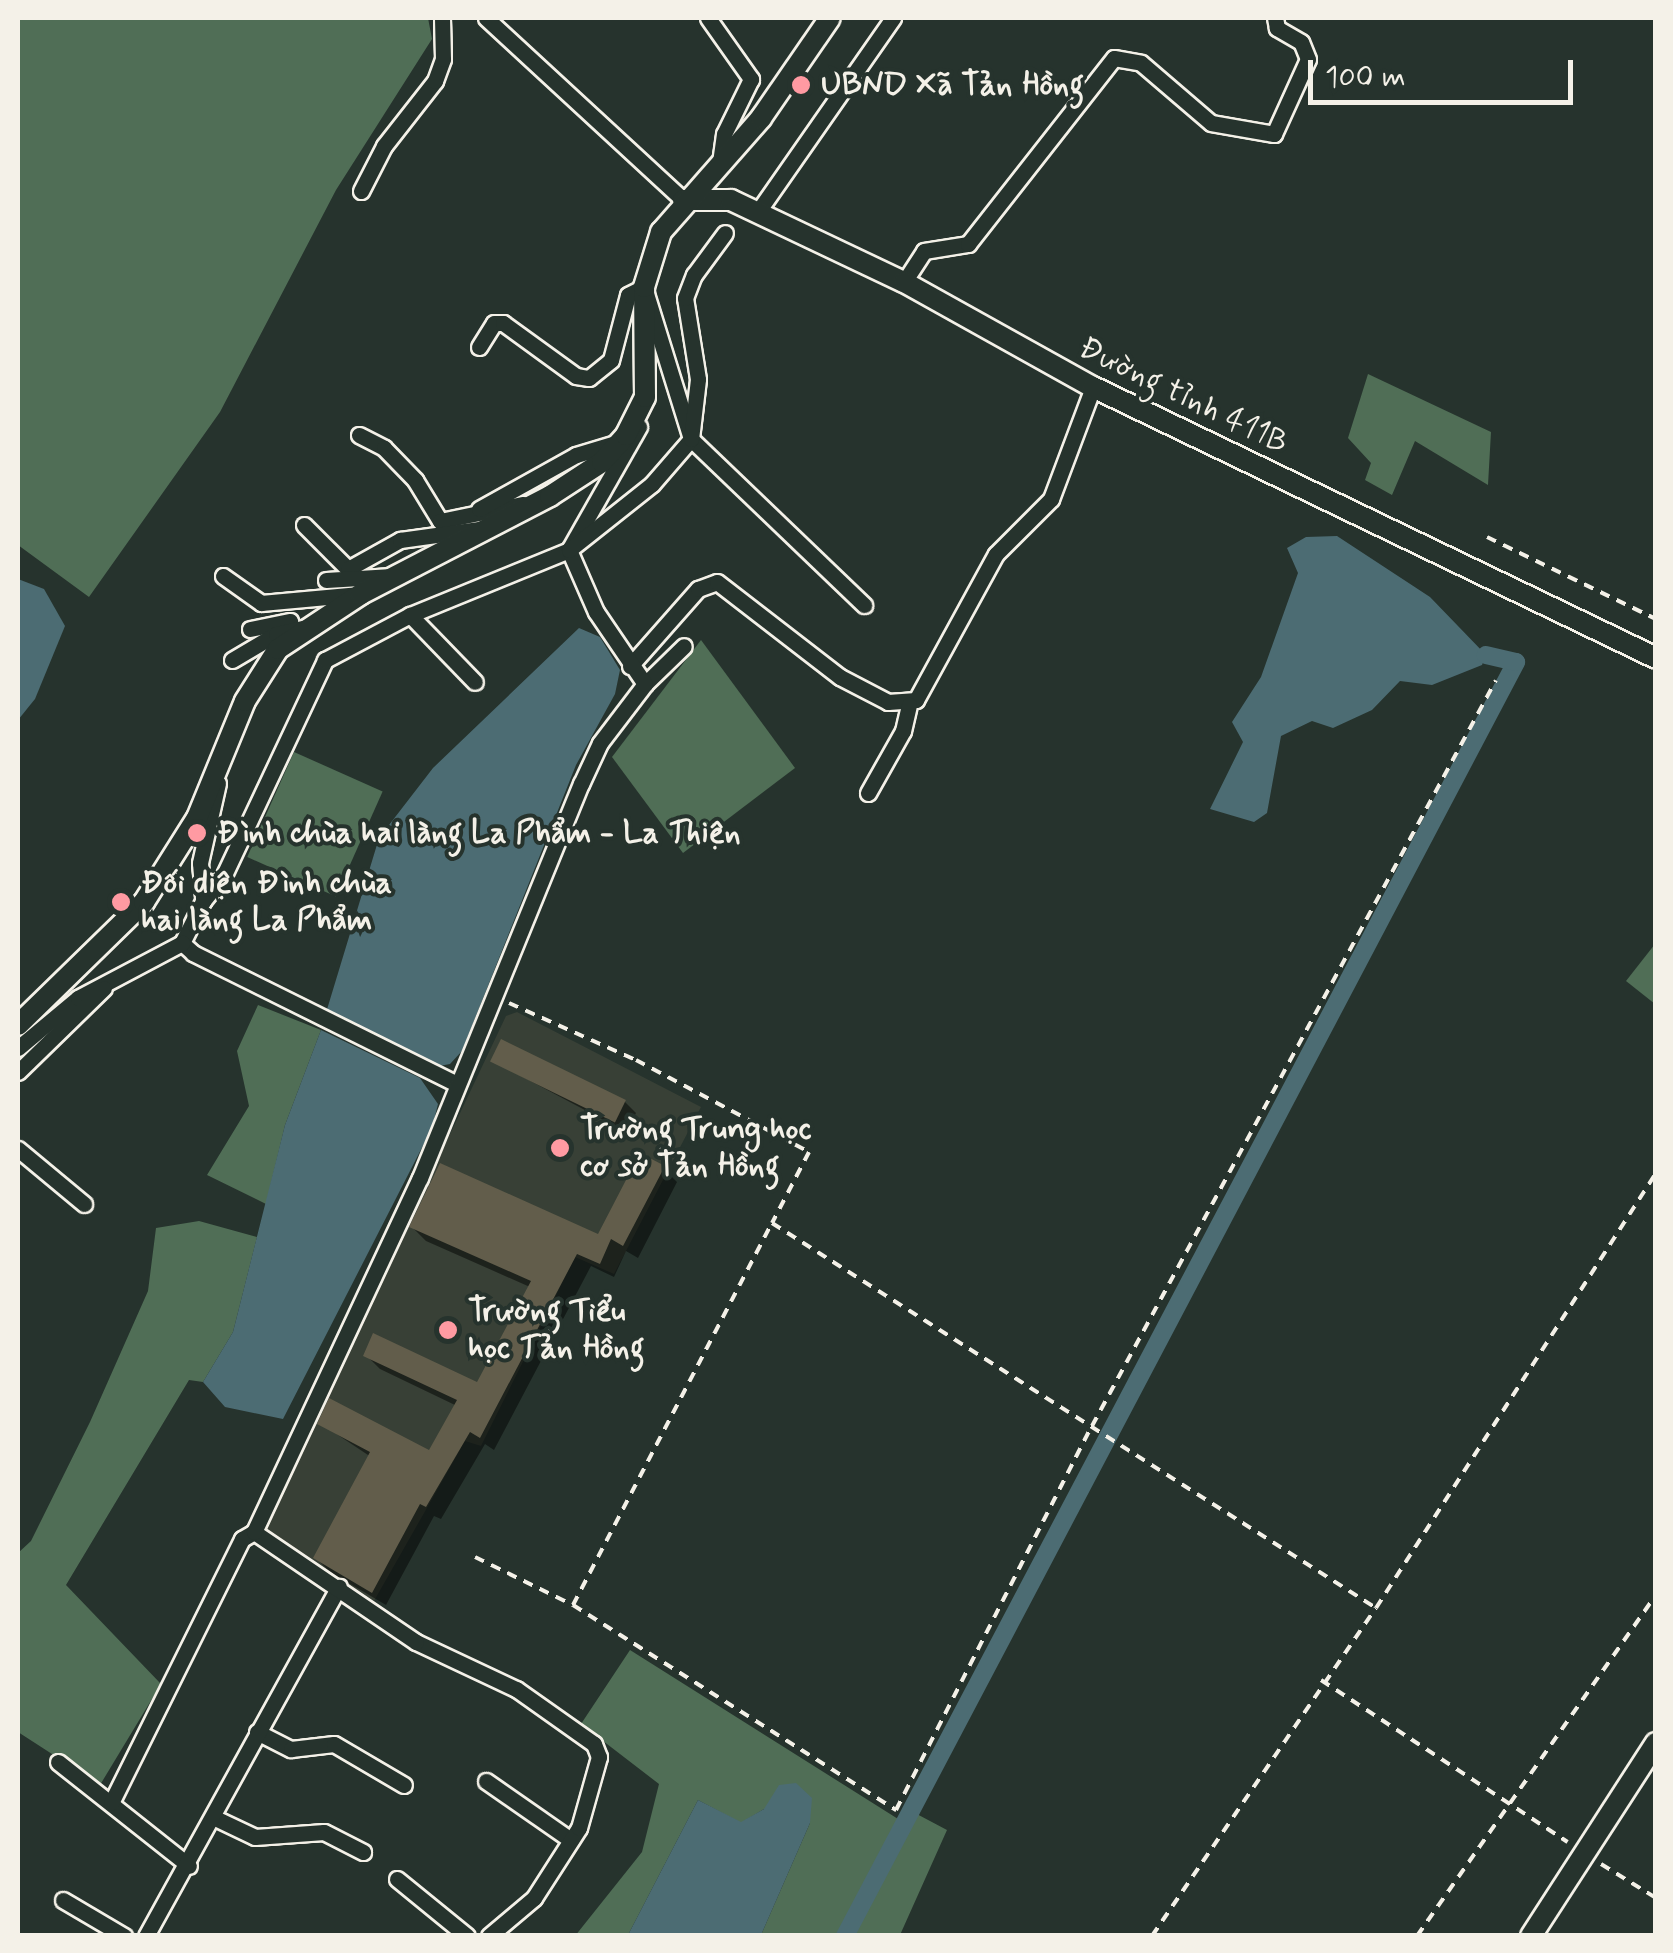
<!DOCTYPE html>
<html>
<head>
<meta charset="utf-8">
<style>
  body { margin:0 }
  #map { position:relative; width:1673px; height:1953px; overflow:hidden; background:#26332d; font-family:Mynerve,sans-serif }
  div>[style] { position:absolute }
  .built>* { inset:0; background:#384036 }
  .green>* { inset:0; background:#506e56; transform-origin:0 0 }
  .water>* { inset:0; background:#4c6c73 }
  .shadow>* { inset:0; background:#0007 }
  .canal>* { height:18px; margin:-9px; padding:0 9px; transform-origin:9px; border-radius:9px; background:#4c6c73 }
  .building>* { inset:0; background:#625d4b; transform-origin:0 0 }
  .path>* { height:4px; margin-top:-2px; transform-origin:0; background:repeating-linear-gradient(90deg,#f4f1e8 0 10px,transparent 0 18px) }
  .roads { filter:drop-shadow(2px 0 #f4f1e8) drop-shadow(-2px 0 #f4f1e8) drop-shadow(0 2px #f4f1e8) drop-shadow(0 -2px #f4f1e8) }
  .minor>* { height:15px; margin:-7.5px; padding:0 7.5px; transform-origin:7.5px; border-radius:7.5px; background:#26332d }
  .secondary>* { height:20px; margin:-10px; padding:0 10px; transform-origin:10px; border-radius:10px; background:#26332d }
  .dots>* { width:28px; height:28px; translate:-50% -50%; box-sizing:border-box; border:5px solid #26332d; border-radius:50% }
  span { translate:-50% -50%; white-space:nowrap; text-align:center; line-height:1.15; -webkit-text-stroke:8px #26332d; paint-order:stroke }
  .poi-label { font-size:32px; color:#f4f1e8; font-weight:700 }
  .left { translate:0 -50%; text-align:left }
  .street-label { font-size:32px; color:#f4f1e8 }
  .frame { position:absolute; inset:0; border:20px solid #f4f1e8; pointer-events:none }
  .scale { position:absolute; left:1308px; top:60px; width:265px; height:45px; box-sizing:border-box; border:5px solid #f4f1e8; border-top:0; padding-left:12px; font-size:30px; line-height:35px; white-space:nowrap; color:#f4f1e8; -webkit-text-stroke:8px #26332d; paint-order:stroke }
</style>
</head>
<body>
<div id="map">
  <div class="built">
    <i style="clip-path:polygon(517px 1012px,701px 1107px,614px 1274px,575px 1257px,481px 1446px,465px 1441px,374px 1601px,262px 1531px,506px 1016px)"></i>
  </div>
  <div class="green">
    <i style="clip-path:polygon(18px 18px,428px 18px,432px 39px,336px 190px,220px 412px,89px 597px,18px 545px)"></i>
    <i style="clip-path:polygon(1368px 374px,1491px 432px,1488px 485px,1415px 441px,1392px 495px,1365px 480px,1371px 463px,1348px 438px)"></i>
    <i style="clip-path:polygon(701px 640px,795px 768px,683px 853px,612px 757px)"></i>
    <i style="left:294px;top:752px;width:97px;height:115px;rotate:24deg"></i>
    <i style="clip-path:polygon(1655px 944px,1655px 1004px,1626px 981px)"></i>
    <i style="clip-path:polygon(258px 1005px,321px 1030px,285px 1125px,266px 1204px,207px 1175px,249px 1106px,237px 1051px)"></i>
    <i style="clip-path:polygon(199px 1221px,257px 1237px,233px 1332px,203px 1382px,189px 1380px,66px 1585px,161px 1684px,100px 1785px,18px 1732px,18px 1553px,31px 1541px,90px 1422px,148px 1291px,156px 1228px)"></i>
    <i style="clip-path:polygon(630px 1650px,906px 1824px,913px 1812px,947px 1830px,900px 1935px,761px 1935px,810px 1823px,764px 1809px,741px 1823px,698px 1800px,628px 1935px,575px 1936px,642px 1852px,659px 1784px,581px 1724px)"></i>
  </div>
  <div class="water">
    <i style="clip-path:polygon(1337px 536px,1430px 597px,1486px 655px,1482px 665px,1432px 685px,1400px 681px,1372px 710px,1333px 728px,1312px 721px,1281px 736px,1267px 813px,1254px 822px,1210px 809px,1243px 742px,1232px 722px,1261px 677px,1298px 573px,1287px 548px,1306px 537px)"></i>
    <i style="clip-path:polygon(18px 579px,44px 589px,65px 626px,35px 699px,18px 720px)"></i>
    <i style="clip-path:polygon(579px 628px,600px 637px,620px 670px,615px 694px,576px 765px,462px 1051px,450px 1064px,434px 1067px,325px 1016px,379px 838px,433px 768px)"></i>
    <i style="clip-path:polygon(321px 1030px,420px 1078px,438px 1104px,432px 1128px,283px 1419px,225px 1407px,203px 1382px,233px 1332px,285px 1125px)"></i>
    <i style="clip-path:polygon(796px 1783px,812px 1798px,810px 1823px,761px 1935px,628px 1935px,698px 1800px,741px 1822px,764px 1809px,779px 1785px)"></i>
  </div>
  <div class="shadow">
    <i style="clip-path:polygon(493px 1061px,625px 1102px,636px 1113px,626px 1132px)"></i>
    <i style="clip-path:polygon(663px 1168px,677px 1182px,638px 1258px,626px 1251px,614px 1277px,591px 1266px,494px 1450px,485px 1444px,441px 1519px,434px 1516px,386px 1605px,330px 1572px,316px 1558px,371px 1457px,320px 1423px,430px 1453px,457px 1406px,380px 1369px,366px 1355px,478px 1385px,530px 1287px,426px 1241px,412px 1227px,600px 1237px)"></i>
  </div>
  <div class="canal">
    <i style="left:845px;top:1936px;width:1440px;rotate:-62.22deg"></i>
    <i style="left:1516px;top:662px;width:31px;rotate:-167deg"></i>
  </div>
  <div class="building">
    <i style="left:501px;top:1039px;width:139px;height:25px;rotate:26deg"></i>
    <i style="clip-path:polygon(640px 1153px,665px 1166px,623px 1246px,611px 1239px,600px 1264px,577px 1254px,480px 1438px,470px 1432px,426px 1507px,420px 1504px,372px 1593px,313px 1558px,370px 1452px,317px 1424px,329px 1398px,429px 1450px,457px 1400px,363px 1356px,373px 1333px,477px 1382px,531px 1281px,409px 1227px,440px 1163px,598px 1234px)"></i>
  </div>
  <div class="path">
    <i style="left:1487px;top:537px;width:188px;rotate:25.9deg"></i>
    <i style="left:509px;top:1003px;width:139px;rotate:24.2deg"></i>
    <i style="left:636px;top:1060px;width:196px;rotate:28deg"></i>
    <i style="left:809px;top:1152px;width:80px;rotate:117.5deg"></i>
    <i style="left:772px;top:1223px;width:716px;rotate:32.51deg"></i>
    <i style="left:475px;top:1557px;width:109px;rotate:26.1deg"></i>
    <i style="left:573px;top:1605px;width:383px;rotate:32.4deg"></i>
    <i style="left:896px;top:1810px;width:431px;rotate:-63deg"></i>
    <i style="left:1092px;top:1426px;width:848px;rotate:-61.56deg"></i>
    <i style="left:573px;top:1605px;width:431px;rotate:-62.5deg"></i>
    <i style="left:1321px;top:1680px;width:295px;rotate:33.3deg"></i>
    <i style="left:1601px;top:1864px;width:65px;rotate:31.7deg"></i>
    <i style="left:1152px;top:1936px;width:397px;rotate:-55.7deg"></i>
    <i style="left:1376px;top:1608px;width:517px;rotate:-57.23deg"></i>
    <i style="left:1417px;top:1936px;width:416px;rotate:-55deg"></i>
  </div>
  <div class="roads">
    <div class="minor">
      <i style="left:486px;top:18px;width:268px;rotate:42.7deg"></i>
      <i style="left:708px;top:18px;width:75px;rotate:54.8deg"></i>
      <i style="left:751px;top:79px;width:61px;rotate:116.1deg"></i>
      <i style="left:724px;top:134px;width:29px;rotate:98deg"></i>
      <i style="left:361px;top:191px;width:51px;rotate:-62.9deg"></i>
      <i style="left:384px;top:146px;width:83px;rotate:-51.9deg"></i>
      <i style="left:435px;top:81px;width:23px;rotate:-70deg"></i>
      <i style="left:443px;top:59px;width:41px;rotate:-91.4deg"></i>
      <i style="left:757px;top:213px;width:238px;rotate:-55.1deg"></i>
      <i style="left:904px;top:282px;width:37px;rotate:-57deg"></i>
      <i style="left:924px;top:251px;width:45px;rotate:-9deg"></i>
      <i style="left:968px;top:244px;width:236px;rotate:-51.9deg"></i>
      <i style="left:1114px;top:58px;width:27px;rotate:10deg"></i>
      <i style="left:1141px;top:63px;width:92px;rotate:40.6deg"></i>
      <i style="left:1211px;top:123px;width:64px;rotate:9.9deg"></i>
      <i style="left:1274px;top:134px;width:82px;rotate:-65.6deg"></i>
      <i style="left:1308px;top:59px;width:18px;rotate:-112deg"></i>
      <i style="left:1301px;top:42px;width:28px;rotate:-150deg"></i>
      <i style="left:1277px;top:28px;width:10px;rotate:-101deg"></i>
      <i style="left:479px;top:347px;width:28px;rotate:-58deg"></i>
      <i style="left:494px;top:323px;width:9px"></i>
      <i style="left:503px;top:323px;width:90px;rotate:36deg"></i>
      <i style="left:576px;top:376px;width:13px;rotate:9deg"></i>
      <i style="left:589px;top:378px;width:28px;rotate:-39deg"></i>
      <i style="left:611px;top:360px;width:67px;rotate:-75.3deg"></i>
      <i style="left:628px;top:295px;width:18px;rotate:-27deg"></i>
      <i style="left:644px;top:287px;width:159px;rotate:72.8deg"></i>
      <i style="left:691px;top:439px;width:240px;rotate:43.8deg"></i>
      <i style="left:359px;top:435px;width:28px;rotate:27deg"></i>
      <i style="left:384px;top:448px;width:45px;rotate:45.9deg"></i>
      <i style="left:415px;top:480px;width:48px;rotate:58.6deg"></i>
      <i style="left:440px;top:521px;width:85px;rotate:-11.6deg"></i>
      <i style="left:479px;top:509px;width:111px;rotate:-29.1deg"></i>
      <i style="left:576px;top:455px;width:45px;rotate:-16.8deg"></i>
      <i style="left:304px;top:525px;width:62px;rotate:45deg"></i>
      <i style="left:348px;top:569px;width:60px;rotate:-29.1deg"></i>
      <i style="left:400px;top:540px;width:80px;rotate:-7.9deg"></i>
      <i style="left:223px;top:576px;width:47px;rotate:35.4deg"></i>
      <i style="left:261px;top:603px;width:99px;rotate:-5.2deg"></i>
      <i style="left:326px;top:580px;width:66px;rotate:-3.5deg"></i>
      <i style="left:410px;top:615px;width:93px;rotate:45.9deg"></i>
      <i style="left:250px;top:629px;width:41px;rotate:-11.3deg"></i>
      <i style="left:232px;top:660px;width:51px;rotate:-30.6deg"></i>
      <i style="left:276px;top:634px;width:28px;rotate:-13deg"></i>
      <i style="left:630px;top:666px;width:103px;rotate:-48.6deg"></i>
      <i style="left:698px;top:589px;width:20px;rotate:-20deg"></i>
      <i style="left:717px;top:582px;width:155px;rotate:37.7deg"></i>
      <i style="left:840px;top:677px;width:54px;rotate:27.5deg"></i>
      <i style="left:888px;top:702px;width:28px;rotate:-4deg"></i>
      <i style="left:916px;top:700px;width:166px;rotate:-61.3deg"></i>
      <i style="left:996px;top:554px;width:78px;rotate:-45deg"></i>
      <i style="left:1051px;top:499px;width:120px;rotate:-69.4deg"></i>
      <i style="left:645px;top:684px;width:54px;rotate:-44.3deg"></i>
      <i style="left:218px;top:783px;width:82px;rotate:102.7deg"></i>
      <i style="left:200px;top:863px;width:38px;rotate:85deg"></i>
      <i style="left:203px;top:901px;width:33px;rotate:-51deg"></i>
      <i style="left:224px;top:875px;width:238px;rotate:-64.8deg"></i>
      <i style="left:325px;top:660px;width:96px;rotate:-27.9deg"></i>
      <i style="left:410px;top:615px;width:172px;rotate:-22.2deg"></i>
      <i style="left:569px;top:550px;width:142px;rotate:-60.4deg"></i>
      <i style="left:868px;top:793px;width:71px;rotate:-60.6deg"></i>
      <i style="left:903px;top:731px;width:27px;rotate:-77deg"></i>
      <i style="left:203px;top:901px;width:47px;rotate:116.6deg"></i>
      <i style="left:182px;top:943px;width:15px;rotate:42deg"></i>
      <i style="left:193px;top:953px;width:295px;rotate:26.4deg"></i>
      <i style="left:18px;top:1048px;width:78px;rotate:-39.8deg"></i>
      <i style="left:78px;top:998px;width:118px;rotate:-27.9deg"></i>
      <i style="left:18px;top:1072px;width:120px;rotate:-44.3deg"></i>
      <i style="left:18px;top:1149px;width:86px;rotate:39.8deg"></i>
      <i style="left:257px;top:1732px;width:38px;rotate:27deg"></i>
      <i style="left:291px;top:1749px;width:43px;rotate:-6.6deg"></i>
      <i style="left:334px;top:1744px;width:81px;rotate:30.4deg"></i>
      <i style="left:58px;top:1762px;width:167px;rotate:38.4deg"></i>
      <i style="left:486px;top:1781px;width:103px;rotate:34.8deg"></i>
      <i style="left:111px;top:1803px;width:295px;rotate:-63.6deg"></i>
      <i style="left:242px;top:1539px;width:14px;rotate:-30deg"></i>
      <i style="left:215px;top:1818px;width:44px;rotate:25.4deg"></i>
      <i style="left:255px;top:1837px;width:69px;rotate:-4.1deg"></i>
      <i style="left:324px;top:1832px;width:44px;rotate:27.1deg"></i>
      <i style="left:397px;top:1879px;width:90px;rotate:39.2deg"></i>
      <i style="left:63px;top:1900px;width:71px;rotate:30.5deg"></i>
      <i style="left:146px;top:1936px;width:399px;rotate:-61.1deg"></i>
      <i style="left:489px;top:1936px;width:59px;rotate:-40.2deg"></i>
      <i style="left:534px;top:1898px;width:83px;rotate:-57.3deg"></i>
      <i style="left:579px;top:1828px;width:74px;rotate:-74.3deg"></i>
      <i style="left:599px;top:1757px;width:14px;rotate:-111deg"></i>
      <i style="left:594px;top:1744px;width:95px;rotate:-144.8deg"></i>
      <i style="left:516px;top:1689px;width:110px;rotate:-154.8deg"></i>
      <i style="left:416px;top:1642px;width:196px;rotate:-145.8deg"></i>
      <i style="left:254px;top:1532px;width:391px;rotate:-64.9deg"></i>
      <i style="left:420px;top:1178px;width:426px;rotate:-67.8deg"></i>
      <i style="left:581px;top:784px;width:45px;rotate:-65.1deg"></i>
      <i style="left:600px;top:743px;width:74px;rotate:-52.7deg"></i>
      <i style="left:645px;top:684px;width:87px;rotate:-124.2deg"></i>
      <i style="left:596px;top:612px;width:68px;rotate:-113.5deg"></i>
      <i style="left:569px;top:550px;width:106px;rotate:-38.5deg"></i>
      <i style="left:652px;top:484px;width:60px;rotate:-49.1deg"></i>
      <i style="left:691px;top:439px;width:60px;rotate:-83.3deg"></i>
      <i style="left:698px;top:379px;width:82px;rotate:-99.1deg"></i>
      <i style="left:685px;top:298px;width:25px;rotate:-69deg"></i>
      <i style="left:694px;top:275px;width:52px;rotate:-53.6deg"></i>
    </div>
    <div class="secondary">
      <i style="left:683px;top:200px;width:48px"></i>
      <i style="left:731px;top:200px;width:191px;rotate:25.4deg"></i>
      <i style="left:904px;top:282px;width:216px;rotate:29.1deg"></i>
      <i style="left:1093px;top:387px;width:625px;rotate:25.7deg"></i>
      <i style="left:18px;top:1025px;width:176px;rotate:-44.3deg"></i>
      <i style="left:144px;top:902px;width:99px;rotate:-57.8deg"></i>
      <i style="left:197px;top:818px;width:126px;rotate:-67.7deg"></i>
      <i style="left:245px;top:701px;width:62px;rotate:-57.6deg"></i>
      <i style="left:278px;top:649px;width:100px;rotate:-33.5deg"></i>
      <i style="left:361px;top:594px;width:213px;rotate:-27.4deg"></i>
      <i style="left:550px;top:496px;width:62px;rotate:-33.2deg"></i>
      <i style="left:602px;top:462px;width:36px;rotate:-48deg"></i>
      <i style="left:626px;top:435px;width:42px;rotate:-63.4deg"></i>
      <i style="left:645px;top:397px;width:110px;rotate:-90.5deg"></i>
      <i style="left:644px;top:287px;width:58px;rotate:-72.8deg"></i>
      <i style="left:661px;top:232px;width:152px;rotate:-48.7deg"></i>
      <i style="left:761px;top:118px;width:121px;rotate:-55.4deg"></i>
      <i style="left:1531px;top:1936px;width:230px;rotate:-57.1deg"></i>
    </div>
  </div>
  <div class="dots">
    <i style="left:801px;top:85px;background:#ff9aa2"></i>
    <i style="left:197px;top:833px;background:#ff9aa2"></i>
    <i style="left:121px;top:902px;background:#ff9aa2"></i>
    <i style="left:560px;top:1148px;background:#ff9aa2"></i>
    <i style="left:448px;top:1330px;background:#ff9aa2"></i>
  </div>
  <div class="poi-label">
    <span class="left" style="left:821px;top:85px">UBND Xã Tản Hồng</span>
    <span class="left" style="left:217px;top:833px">Đình chùa hai làng La Phẩm - La Thiện</span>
    <span class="left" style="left:141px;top:902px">Đối diện Đình chùa<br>hai làng La Phẩm</span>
    <span class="left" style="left:580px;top:1148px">Trường Trung học<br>cơ sở Tản Hồng</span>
    <span class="left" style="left:468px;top:1330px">Trường Tiểu<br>học Tản Hồng</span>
  </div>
  <div class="street-label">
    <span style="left:1183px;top:396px;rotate:26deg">Đường tỉnh 411B</span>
  </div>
  <div class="frame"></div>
  <div class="scale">100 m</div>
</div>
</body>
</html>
